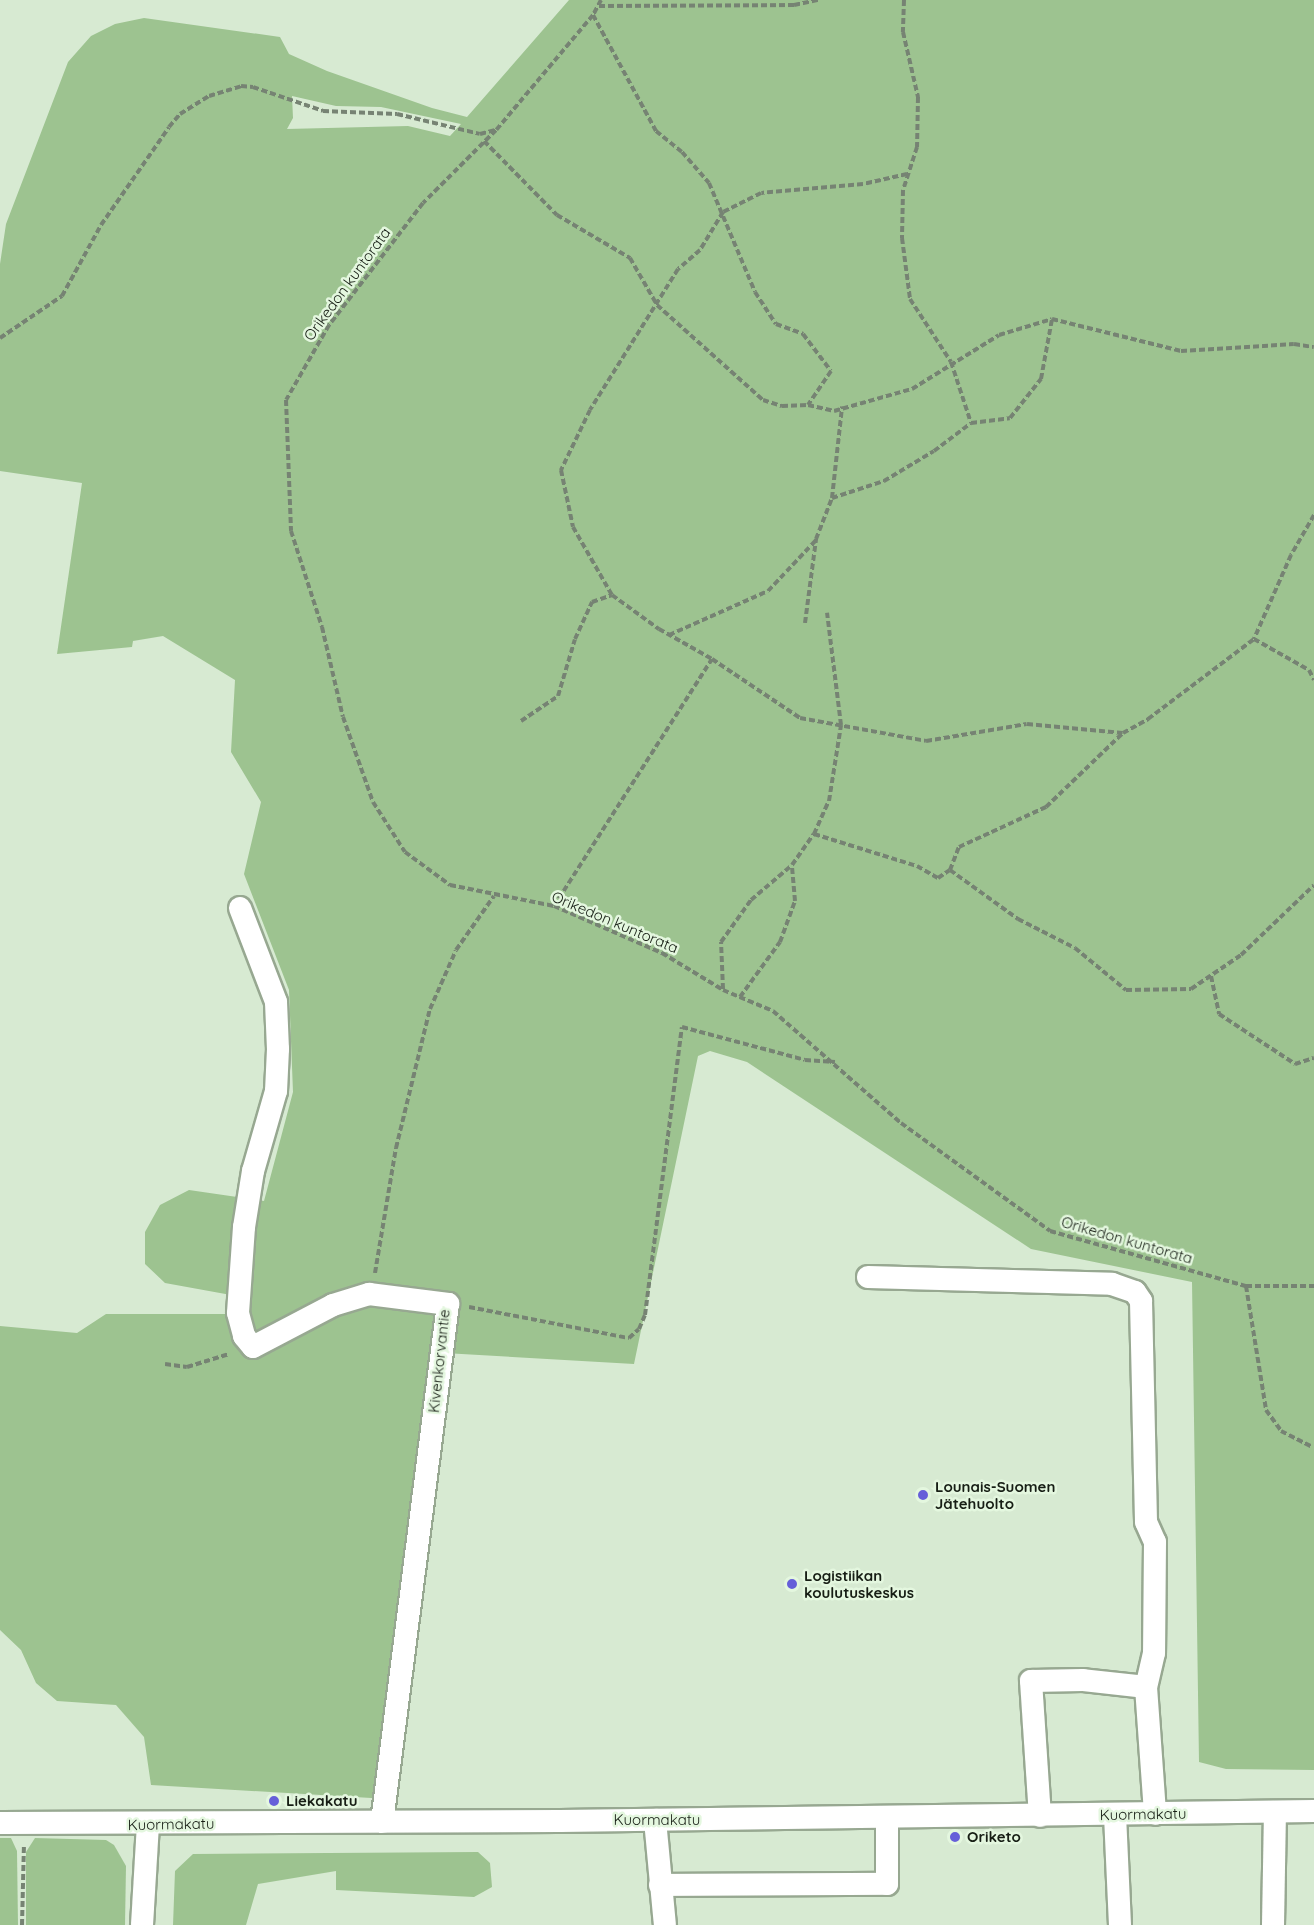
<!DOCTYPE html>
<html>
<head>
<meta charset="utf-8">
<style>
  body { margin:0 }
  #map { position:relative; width:1314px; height:1925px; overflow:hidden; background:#d7ead2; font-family:Quicksand,sans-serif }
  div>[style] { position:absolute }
  .green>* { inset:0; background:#9dc390 }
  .path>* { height:4px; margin-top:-2px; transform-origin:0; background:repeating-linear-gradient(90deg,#768373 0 6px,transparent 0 9px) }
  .roads { filter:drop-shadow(2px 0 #97a891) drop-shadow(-2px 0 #97a891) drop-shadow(0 2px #97a891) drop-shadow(0 -2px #97a891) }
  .minor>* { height:22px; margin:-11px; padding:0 11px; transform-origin:11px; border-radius:11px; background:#fff }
  .dots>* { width:16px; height:16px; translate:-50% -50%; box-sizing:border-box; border:3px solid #e4f7df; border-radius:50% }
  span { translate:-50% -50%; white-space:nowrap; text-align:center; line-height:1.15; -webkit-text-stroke:5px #e4f7df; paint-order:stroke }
  .street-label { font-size:15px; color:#171e15 }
  .poi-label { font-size:15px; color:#171e15; font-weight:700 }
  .left { translate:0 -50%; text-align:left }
</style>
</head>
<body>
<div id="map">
  <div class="green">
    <i style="clip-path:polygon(evenodd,569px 0,1314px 0,1314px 1770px,1226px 1769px,1199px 1762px,1192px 1282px,1031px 1249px,747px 1062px,710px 1051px,698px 1056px,634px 1364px,444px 1353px,388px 1799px,151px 1785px,144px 1737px,116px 1705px,57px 1701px,36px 1683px,21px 1650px,0 1630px,0 1326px,77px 1333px,106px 1314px,229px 1314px,231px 1295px,165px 1283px,145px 1264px,145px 1232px,160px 1205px,189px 1190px,264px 1201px,293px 1092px,289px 990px,244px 874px,261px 802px,231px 752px,235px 680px,163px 636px,133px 641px,132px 647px,57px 654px,82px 483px,0 471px,0 264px,6px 224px,68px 62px,91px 36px,115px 24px,144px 18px,280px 37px,289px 54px,327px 71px,432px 108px,467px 117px,569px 0,292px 96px,336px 106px,381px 107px,461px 124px,450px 136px,408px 126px,287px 129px,293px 118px,292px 96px)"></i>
    <i style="clip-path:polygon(0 1838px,11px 1838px,17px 1851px,18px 1925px,0 1925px)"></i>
    <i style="clip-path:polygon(35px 1838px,106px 1840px,114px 1845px,126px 1866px,125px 1925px,26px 1925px,26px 1852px)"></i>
    <i style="clip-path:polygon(478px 1852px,490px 1863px,492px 1887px,474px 1897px,336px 1890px,336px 1871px,258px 1884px,246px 1925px,173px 1925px,175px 1871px,193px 1854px)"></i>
  </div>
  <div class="path">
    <i style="left:601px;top:0;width:17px;rotate:118deg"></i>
    <i style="left:593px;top:15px;width:150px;rotate:130.1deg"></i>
    <i style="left:496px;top:130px;width:103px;rotate:135deg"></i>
    <i style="left:423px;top:203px;width:154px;rotate:127.6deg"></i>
    <i style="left:329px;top:325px;width:86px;rotate:119.8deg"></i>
    <i style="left:286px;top:400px;width:131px;rotate:87.8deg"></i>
    <i style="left:291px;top:531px;width:101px;rotate:72.1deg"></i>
    <i style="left:322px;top:627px;width:92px;rotate:76.9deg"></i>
    <i style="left:343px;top:717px;width:90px;rotate:70.6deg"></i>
    <i style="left:373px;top:802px;width:59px;rotate:57.4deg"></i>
    <i style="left:405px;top:852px;width:56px;rotate:36.3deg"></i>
    <i style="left:450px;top:885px;width:106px;rotate:11.4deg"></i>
    <i style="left:554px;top:906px;width:118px;rotate:23.5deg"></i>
    <i style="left:662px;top:953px;width:71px;rotate:31.2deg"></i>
    <i style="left:723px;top:990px;width:54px;rotate:22.8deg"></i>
    <i style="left:773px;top:1011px;width:170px;rotate:41.2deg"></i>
    <i style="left:901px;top:1123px;width:184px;rotate:35.9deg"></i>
    <i style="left:1050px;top:1231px;width:204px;rotate:15.7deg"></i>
    <i style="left:1246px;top:1286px;width:68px"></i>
    <i style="left:904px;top:0;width:32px;rotate:92deg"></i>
    <i style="left:903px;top:32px;width:67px;rotate:77deg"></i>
    <i style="left:918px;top:97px;width:50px;rotate:91.1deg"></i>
    <i style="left:917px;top:147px;width:45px;rotate:108deg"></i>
    <i style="left:903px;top:190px;width:48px;rotate:91.2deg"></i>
    <i style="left:902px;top:238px;width:62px;rotate:82.5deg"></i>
    <i style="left:910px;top:299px;width:75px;rotate:56.9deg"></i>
    <i style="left:951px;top:362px;width:64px;rotate:71.8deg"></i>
    <i style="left:599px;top:6px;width:195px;rotate:-0.3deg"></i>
    <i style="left:794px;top:5px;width:25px;rotate:-12deg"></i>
    <i style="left:593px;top:15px;width:132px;rotate:61.5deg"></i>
    <i style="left:656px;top:131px;width:33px;rotate:39deg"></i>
    <i style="left:682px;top:152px;width:41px;rotate:48.9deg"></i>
    <i style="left:709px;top:183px;width:118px;rotate:67.1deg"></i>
    <i style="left:755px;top:292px;width:38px;rotate:57deg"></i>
    <i style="left:776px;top:324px;width:29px;rotate:20deg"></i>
    <i style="left:803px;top:334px;width:46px;rotate:52.9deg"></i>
    <i style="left:831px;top:371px;width:41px;rotate:124.1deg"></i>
    <i style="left:484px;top:141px;width:104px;rotate:45.4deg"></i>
    <i style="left:557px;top:215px;width:85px;rotate:30.5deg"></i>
    <i style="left:630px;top:258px;width:54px;rotate:60.1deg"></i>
    <i style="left:657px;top:305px;width:142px;rotate:41.9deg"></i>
    <i style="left:763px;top:400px;width:20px;rotate:18deg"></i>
    <i style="left:782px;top:406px;width:26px;rotate:-2deg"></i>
    <i style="left:808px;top:405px;width:27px;rotate:13deg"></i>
    <i style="left:834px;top:411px;width:81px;rotate:-15.8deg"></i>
    <i style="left:912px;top:389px;width:102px;rotate:-31.8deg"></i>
    <i style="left:999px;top:335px;width:55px;rotate:-16.8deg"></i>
    <i style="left:1052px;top:319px;width:133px;rotate:13.9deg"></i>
    <i style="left:1181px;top:351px;width:113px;rotate:-3.5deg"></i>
    <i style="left:1294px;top:344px;width:20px;rotate:9deg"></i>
    <i style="left:907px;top:174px;width:45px;rotate:167.2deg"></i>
    <i style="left:863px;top:184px;width:102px;rotate:175deg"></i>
    <i style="left:761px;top:193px;width:42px;rotate:153.4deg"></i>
    <i style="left:723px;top:212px;width:44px;rotate:121.2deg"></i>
    <i style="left:700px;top:250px;width:29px;rotate:139deg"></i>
    <i style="left:678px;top:269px;width:166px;rotate:122deg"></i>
    <i style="left:590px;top:410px;width:67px;rotate:115.8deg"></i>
    <i style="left:561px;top:470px;width:58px;rotate:78.1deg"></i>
    <i style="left:573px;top:527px;width:78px;rotate:60.2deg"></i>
    <i style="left:612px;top:595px;width:58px;rotate:35.9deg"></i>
    <i style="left:659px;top:629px;width:61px;rotate:29.5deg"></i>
    <i style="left:712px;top:659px;width:106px;rotate:33.8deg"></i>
    <i style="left:800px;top:718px;width:128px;rotate:10.3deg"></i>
    <i style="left:926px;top:741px;width:102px;rotate:-9.6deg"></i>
    <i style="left:1027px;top:724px;width:96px;rotate:5.4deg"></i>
    <i style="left:0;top:338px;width:75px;rotate:-34.1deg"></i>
    <i style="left:62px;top:296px;width:81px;rotate:-61.2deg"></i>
    <i style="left:101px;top:225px;width:119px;rotate:-55.2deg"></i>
    <i style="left:169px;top:127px;width:17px;rotate:-50deg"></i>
    <i style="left:180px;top:114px;width:34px;rotate:-32deg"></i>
    <i style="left:209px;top:96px;width:34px;rotate:-17deg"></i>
    <i style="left:241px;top:86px;width:12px;rotate:5deg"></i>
    <i style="left:253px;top:87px;width:74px;rotate:18.9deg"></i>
    <i style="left:323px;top:111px;width:74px;rotate:2.3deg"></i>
    <i style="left:397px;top:114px;width:85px;rotate:13.5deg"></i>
    <i style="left:480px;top:134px;width:16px;rotate:-15deg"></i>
    <i style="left:832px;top:498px;width:55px;rotate:-18.1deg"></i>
    <i style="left:884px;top:481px;width:58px;rotate:-31deg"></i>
    <i style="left:934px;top:451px;width:46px;rotate:-37.1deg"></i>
    <i style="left:971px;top:423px;width:39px;rotate:-7deg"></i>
    <i style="left:1010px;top:418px;width:50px;rotate:-51.5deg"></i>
    <i style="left:1041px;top:379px;width:61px;rotate:-79.6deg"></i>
    <i style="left:1314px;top:515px;width:46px;rotate:119.9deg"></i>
    <i style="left:1291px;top:555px;width:92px;rotate:113.8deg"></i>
    <i style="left:1254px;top:639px;width:63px;rotate:29.4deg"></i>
    <i style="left:1309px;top:670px;width:11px;rotate:63deg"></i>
    <i style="left:805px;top:623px;width:85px;rotate:-82.5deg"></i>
    <i style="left:816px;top:539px;width:44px;rotate:-68.7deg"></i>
    <i style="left:832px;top:498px;width:92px;rotate:-83.7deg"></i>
    <i style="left:669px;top:635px;width:108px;rotate:-24deg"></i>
    <i style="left:768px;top:591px;width:70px;rotate:-46.7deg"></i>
    <i style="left:521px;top:721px;width:45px;rotate:-34deg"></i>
    <i style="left:558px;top:696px;width:59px;rotate:-73.4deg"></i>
    <i style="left:575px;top:639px;width:41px;rotate:-65.3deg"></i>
    <i style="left:592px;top:602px;width:21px;rotate:-19deg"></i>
    <i style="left:814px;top:834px;width:108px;rotate:17.3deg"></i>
    <i style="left:917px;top:866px;width:24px;rotate:30deg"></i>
    <i style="left:938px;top:878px;width:14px;rotate:-34deg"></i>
    <i style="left:950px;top:870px;width:84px;rotate:35.8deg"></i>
    <i style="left:1018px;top:919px;width:64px;rotate:27deg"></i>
    <i style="left:1075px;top:948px;width:66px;rotate:39.5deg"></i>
    <i style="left:1126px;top:990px;width:65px;rotate:-0.9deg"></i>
    <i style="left:1191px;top:989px;width:60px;rotate:-34.2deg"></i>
    <i style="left:1241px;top:955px;width:101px;rotate:-43.8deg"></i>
    <i style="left:950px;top:870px;width:25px;rotate:-69deg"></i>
    <i style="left:959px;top:847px;width:96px;rotate:-24.7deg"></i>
    <i style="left:1046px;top:807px;width:107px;rotate:-43.9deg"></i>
    <i style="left:1123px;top:733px;width:29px;rotate:-29deg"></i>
    <i style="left:1148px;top:719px;width:133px;rotate:-37deg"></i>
    <i style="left:554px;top:906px;width:293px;rotate:-57.4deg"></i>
    <i style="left:1211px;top:976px;width:39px;rotate:78deg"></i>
    <i style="left:1219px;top:1014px;width:91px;rotate:33.3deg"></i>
    <i style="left:1295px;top:1064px;width:20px;rotate:-18deg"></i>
    <i style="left:723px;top:989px;width:47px;rotate:-92.4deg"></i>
    <i style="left:721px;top:942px;width:52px;rotate:-54.5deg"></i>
    <i style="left:751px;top:900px;width:54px;rotate:-40.5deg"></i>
    <i style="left:792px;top:865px;width:38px;rotate:-55deg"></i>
    <i style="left:814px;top:834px;width:36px;rotate:-66deg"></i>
    <i style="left:829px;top:801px;width:77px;rotate:-81deg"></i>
    <i style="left:841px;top:725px;width:113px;rotate:-97.1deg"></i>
    <i style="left:740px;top:997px;width:68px;rotate:-54deg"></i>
    <i style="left:780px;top:942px;width:44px;rotate:-69.9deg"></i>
    <i style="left:795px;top:901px;width:35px;rotate:-95deg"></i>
    <i style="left:375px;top:1273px;width:127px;rotate:-80.5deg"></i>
    <i style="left:396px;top:1148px;width:143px;rotate:-76.3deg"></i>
    <i style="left:430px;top:1009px;width:64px;rotate:-66.2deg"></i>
    <i style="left:456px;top:950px;width:66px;rotate:-54.9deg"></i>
    <i style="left:1246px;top:1286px;width:126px;rotate:80.8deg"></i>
    <i style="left:1266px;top:1410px;width:26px;rotate:54deg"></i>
    <i style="left:1281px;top:1431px;width:35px;rotate:27deg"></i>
    <i style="left:469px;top:1307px;width:163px;rotate:11deg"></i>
    <i style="left:629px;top:1338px;width:13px;rotate:-42deg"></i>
    <i style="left:639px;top:1329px;width:15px;rotate:-67deg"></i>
    <i style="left:645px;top:1315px;width:290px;rotate:-82.7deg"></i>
    <i style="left:682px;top:1027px;width:127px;rotate:15deg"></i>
    <i style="left:805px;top:1060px;width:30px;rotate:4deg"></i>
    <i style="left:165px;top:1364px;width:22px;rotate:8deg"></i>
    <i style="left:187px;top:1367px;width:44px;rotate:-17.2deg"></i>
    <i style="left:22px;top:1925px;width:81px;rotate:-88.6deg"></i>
  </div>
  <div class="roads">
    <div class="minor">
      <i style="left:240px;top:908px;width:101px;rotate:69deg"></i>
      <i style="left:276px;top:1002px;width:47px;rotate:87.6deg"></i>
      <i style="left:278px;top:1049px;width:42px;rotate:92.7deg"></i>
      <i style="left:276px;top:1091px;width:83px;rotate:106deg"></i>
      <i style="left:253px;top:1171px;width:57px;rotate:99.1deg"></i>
      <i style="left:244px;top:1227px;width:86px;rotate:94deg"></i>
      <i style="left:238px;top:1313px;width:24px;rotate:75deg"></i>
      <i style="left:244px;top:1336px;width:14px;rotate:51deg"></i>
      <i style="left:253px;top:1347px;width:90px;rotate:-27.7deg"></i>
      <i style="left:333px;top:1305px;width:38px;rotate:-17deg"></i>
      <i style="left:369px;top:1294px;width:80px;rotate:7.2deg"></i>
      <i style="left:448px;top:1304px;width:522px;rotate:97.26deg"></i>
      <i style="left:868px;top:1277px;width:244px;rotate:1.6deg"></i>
      <i style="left:1112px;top:1284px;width:24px;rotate:19deg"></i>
      <i style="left:1135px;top:1292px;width:11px;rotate:56deg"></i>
      <i style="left:1141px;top:1301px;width:221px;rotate:88.7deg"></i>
      <i style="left:1146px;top:1522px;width:22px;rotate:66deg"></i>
      <i style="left:1155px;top:1542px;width:111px;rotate:90.5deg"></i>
      <i style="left:1154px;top:1653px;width:35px;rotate:103deg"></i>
      <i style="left:1146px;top:1687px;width:63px;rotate:-173.7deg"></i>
      <i style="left:1083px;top:1680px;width:52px;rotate:178.9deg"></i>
      <i style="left:1031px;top:1681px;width:135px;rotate:86.2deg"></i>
      <i style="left:1146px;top:1687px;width:127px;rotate:85.9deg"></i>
      <i style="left:1115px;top:1815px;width:110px;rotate:87.4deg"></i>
      <i style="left:655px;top:1820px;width:105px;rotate:84.6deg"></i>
      <i style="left:0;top:1823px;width:560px;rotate:-0.2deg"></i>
      <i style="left:560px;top:1821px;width:754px;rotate:-0.76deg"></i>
      <i style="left:660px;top:1885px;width:227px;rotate:-0.3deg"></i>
      <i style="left:887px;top:1884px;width:66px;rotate:-90deg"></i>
      <i style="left:142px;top:1925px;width:101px;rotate:-86.6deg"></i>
      <i style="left:1273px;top:1925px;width:113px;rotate:-89deg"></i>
    </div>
  </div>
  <div class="dots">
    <i style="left:923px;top:1495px;background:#665fd9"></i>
    <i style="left:792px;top:1584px;background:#665fd9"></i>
    <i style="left:274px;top:1801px;background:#665fd9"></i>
    <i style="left:955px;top:1837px;background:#665fd9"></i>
  </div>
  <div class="street-label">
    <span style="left:347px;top:284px;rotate:-54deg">Orikedon kuntorata</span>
    <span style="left:615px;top:922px;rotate:23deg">Orikedon kuntorata</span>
    <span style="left:1127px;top:1240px;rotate:16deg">Orikedon kuntorata</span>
    <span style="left:439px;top:1361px;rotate:-84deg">Kivenkorvantie</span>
    <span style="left:1143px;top:1814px;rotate:-1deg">Kuormakatu</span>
    <span style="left:657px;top:1820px">Kuormakatu</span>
    <span style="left:171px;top:1824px;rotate:-1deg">Kuormakatu</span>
  </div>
  <div class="poi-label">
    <span class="left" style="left:935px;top:1495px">Lounais-Suomen<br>Jätehuolto</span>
    <span class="left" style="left:804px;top:1584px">Logistiikan<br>koulutuskeskus</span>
    <span class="left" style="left:286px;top:1801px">Liekakatu</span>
    <span class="left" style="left:967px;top:1837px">Oriketo</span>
  </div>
</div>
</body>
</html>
